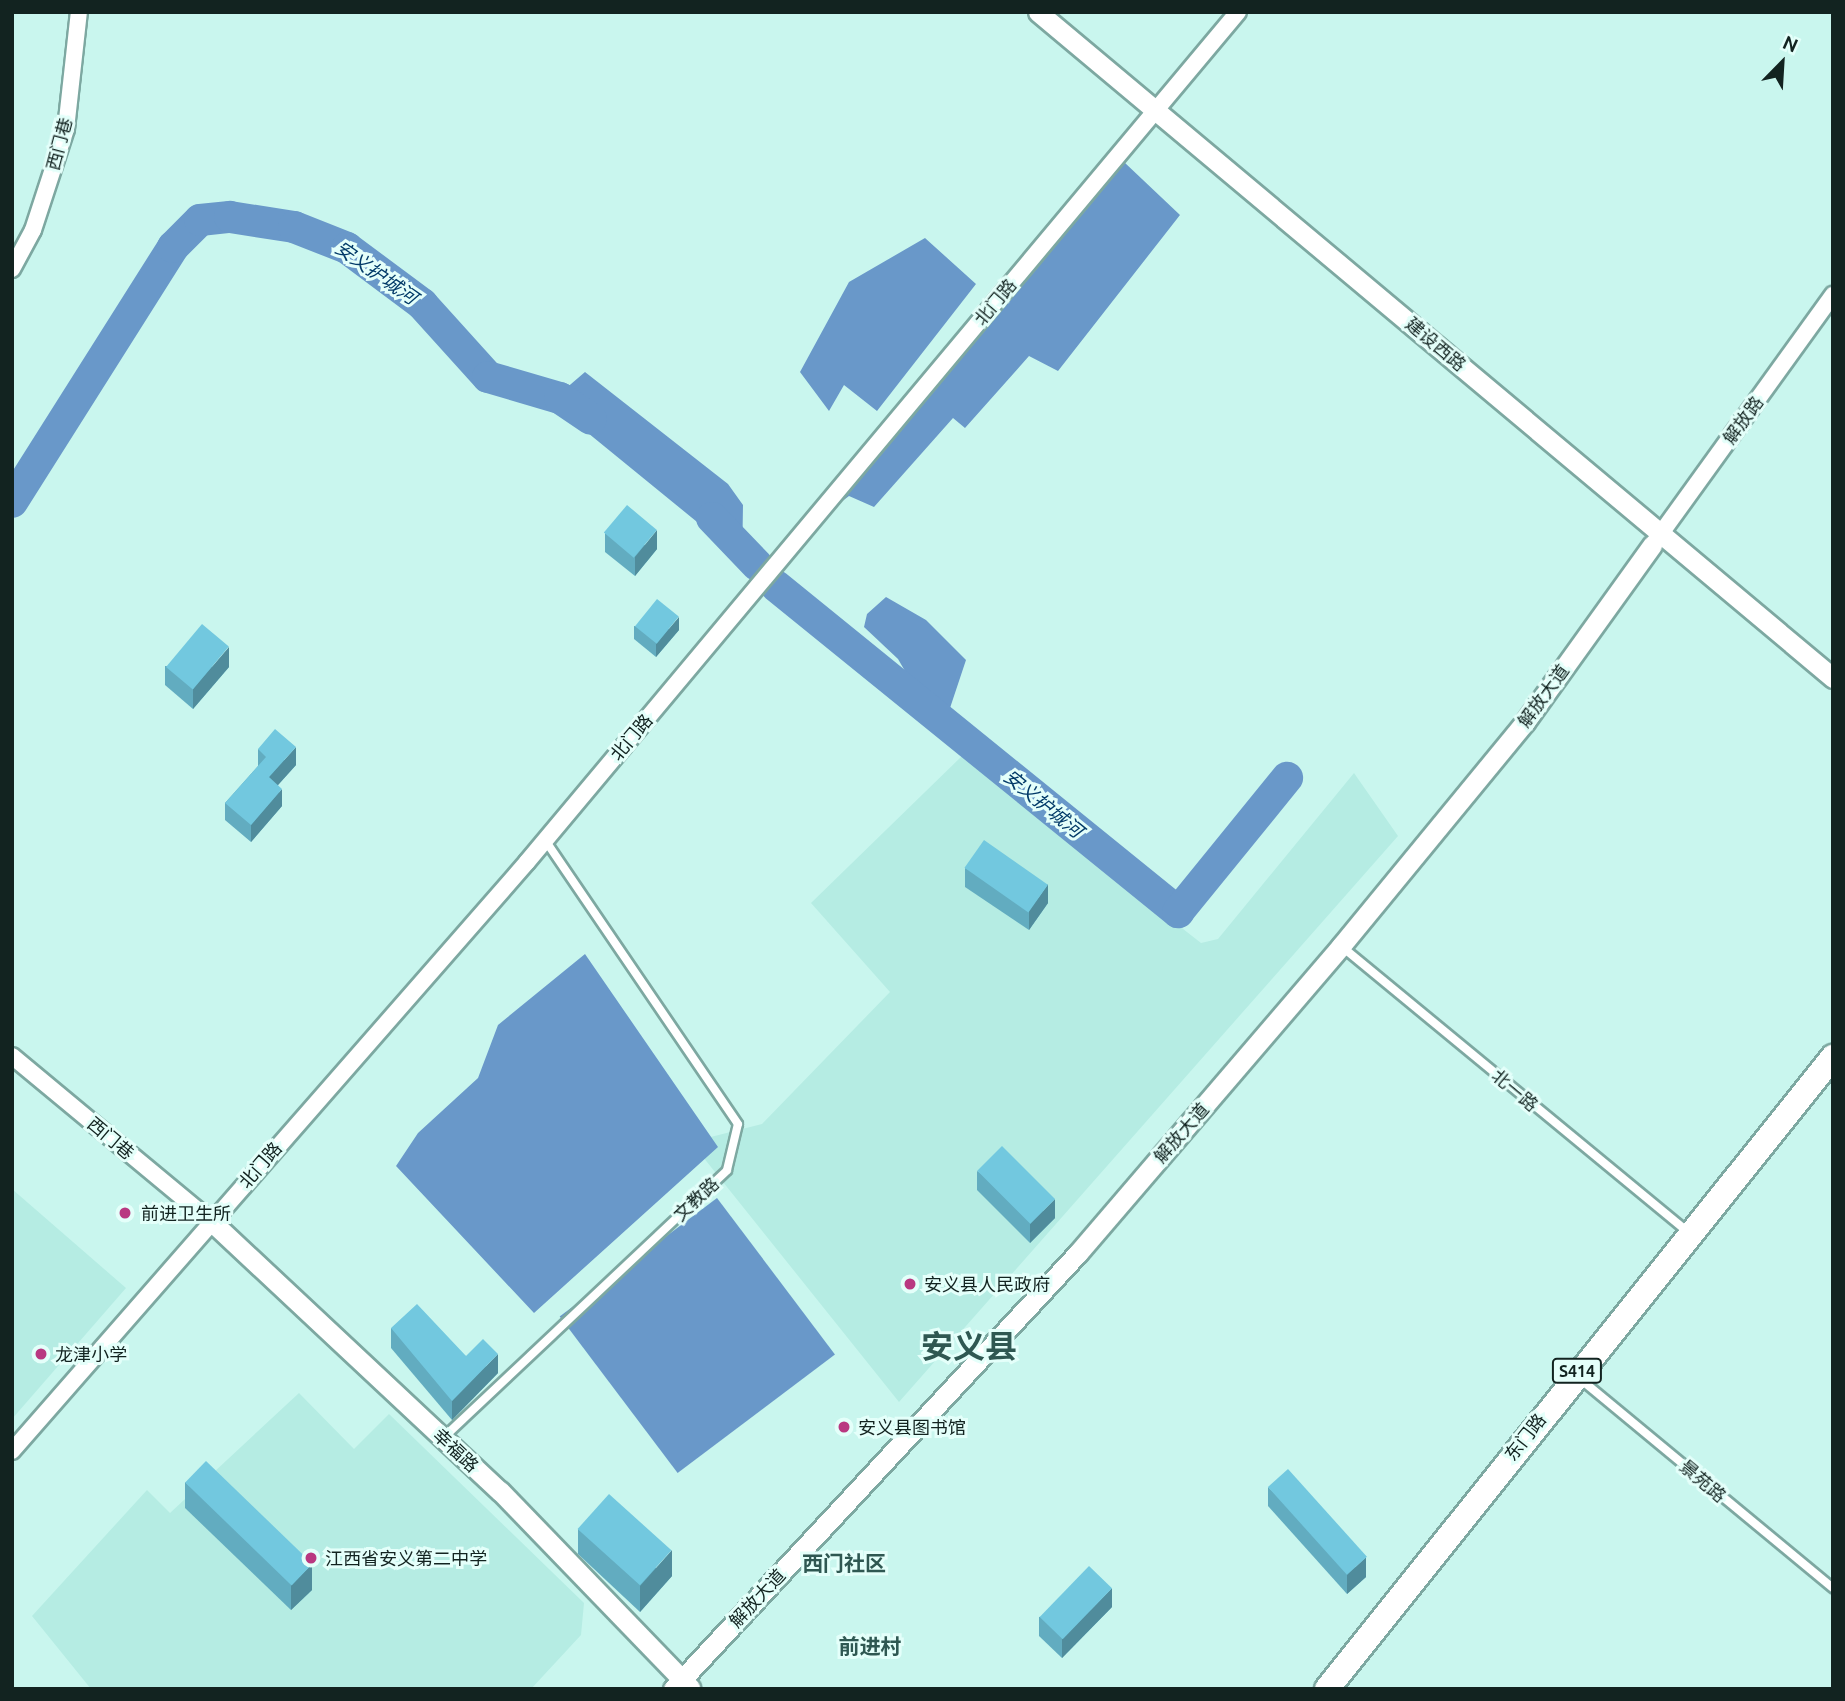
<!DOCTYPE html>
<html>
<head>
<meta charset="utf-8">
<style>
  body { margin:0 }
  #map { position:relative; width:1845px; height:1701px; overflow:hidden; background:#c9f6ee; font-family:Ubuntu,"Noto Sans SC",sans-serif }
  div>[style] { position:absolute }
  .built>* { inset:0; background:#b5ece3 }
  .water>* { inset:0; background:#6998c9; transform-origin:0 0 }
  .river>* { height:32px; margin:-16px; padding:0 16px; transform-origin:16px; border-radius:16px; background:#6998c9 }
  .roads { filter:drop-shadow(2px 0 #7da8a1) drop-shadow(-2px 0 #7da8a1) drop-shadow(0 2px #7da8a1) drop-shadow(0 -2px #7da8a1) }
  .service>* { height:8px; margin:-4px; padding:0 4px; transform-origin:4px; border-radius:4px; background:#fff }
  .minor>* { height:16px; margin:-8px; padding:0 8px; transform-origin:8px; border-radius:8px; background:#fff }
  .tertiary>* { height:19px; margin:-9.5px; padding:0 9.5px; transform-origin:9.5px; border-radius:9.5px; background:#fff }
  .primary>* { height:24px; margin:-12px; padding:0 12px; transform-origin:12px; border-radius:12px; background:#fff }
  .wall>* { inset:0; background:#62acc0 }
  .shaded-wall>* { inset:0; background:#508c9c }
  .building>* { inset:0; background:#72c8df; transform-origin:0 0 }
  .dots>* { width:19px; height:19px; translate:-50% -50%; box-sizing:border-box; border:4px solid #e4fffa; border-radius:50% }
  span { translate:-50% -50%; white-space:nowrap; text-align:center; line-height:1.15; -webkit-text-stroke:6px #e4fffa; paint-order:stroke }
  .shield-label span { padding:2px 5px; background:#e4fffa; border:2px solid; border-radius:5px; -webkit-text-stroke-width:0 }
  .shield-label { font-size:16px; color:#122320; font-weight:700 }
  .street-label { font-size:18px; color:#122320 }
  .poi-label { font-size:18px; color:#122320 }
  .left { translate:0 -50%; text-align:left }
  .water-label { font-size:19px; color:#023a68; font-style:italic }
  .quarter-label { font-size:21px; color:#2f5852; font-weight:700 }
  .town-label { font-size:32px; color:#2f5852; font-weight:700 }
  .frame { position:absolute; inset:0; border:14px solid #122320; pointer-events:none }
  .north { position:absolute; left:1747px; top:28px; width:70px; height:70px; -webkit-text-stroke:5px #e4fffa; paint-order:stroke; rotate:24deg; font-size:19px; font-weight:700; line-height:28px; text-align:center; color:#122320 }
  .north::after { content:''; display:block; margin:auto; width:24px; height:32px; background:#122320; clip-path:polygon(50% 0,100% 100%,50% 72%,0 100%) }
</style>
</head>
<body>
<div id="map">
  <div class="built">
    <i style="clip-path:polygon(962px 756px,1201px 943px,1218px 939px,1354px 773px,1398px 836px,899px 1402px,691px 1142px,762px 1124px,890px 992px,811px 903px)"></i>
    <i style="clip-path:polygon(12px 1189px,126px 1288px,12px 1419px)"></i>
    <i style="clip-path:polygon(299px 1393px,354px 1449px,389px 1414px,584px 1603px,581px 1635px,531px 1689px,91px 1689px,32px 1616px,147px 1490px,170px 1513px)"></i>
  </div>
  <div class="water">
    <i style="clip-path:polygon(1124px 162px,1180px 215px,1058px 371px,1029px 356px,965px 428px,953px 418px,874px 507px,849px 496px,837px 505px)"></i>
    <i style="clip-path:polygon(925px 238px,976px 284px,877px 411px,844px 385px,829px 411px,800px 372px,849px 282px)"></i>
    <i style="clip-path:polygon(585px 372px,728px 484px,743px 505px,742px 568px,702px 526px,550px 402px)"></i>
    <i style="clip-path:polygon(886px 597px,926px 620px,966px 660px,948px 714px,916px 690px,898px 659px,864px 627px,867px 614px)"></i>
    <i style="clip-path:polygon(585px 954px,718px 1147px,534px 1313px,396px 1166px,418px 1133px,478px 1078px,498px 1025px)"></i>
    <i style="left:717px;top:1198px;width:196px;height:197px;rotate:53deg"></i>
  </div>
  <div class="river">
    <i style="left:12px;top:502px;width:302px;rotate:-57.7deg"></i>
    <i style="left:173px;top:247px;width:38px;rotate:-45deg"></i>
    <i style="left:200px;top:220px;width:30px;rotate:-6deg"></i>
    <i style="left:230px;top:217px;width:65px;rotate:8.9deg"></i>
    <i style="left:294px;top:227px;width:57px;rotate:21.6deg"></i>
    <i style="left:347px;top:248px;width:94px;rotate:36.7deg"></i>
    <i style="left:422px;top:304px;width:98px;rotate:47.9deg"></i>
    <i style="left:488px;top:377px;width:75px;rotate:16.3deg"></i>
    <i style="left:560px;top:398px;width:37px;rotate:34deg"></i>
    <i style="left:712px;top:518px;width:65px;rotate:46.2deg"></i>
    <i style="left:776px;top:586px;width:518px;rotate:39.04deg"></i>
    <i style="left:1178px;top:912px;width:173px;rotate:-50.9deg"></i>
  </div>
  <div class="roads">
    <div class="service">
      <i style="left:1341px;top:946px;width:451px;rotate:39.5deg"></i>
      <i style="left:1579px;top:1378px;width:330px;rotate:39.6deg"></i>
      <i style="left:443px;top:1438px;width:390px;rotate:-43.3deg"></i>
      <i style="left:727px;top:1170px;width:47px;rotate:-76.6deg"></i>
      <i style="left:738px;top:1124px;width:343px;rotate:-124.2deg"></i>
    </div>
    <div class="minor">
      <i style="left:12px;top:269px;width:44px;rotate:-61.7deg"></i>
      <i style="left:33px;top:230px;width:106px;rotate:-71.9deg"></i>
      <i style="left:66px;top:129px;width:118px;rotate:-83.7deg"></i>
      <i style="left:1654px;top:543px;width:306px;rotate:-54.2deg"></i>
      <i style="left:12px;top:1056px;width:259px;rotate:39.7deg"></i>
      <i style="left:12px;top:1451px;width:782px;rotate:-48.83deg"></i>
      <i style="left:527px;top:862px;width:1108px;rotate:-50.09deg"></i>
    </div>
    <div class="tertiary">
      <i style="left:1038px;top:12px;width:1037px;rotate:39.95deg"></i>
      <i style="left:211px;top:1221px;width:396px;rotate:43.1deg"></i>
      <i style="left:500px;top:1491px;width:274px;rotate:46deg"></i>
      <i style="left:673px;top:1689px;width:595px;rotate:-47.11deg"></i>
      <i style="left:1078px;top:1253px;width:404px;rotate:-49.4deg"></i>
      <i style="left:1341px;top:946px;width:290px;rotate:-50.6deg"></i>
      <i style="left:1525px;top:722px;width:218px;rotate:-54.3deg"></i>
    </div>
    <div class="primary">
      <i style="left:1327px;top:1689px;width:810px;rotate:-51.32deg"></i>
    </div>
  </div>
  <div class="wall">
    <i style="clip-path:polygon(605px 533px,657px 549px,635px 576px,605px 552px)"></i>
    <i style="clip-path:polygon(634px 626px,679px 630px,656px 657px,634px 639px)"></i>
    <i style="clip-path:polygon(165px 666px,229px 667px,193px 709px,165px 685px)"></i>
    <i style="clip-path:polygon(258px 749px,296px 765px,278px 785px,282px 806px,251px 842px,225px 820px,225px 803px,258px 766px)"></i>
    <i style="clip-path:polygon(965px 868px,1048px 903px,1029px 930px,965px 887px)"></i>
    <i style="clip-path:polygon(977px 1171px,1055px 1218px,1030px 1243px,977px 1190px)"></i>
    <i style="clip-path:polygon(391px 1328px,466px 1356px,498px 1373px,452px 1420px,391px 1348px)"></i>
    <i style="clip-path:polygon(185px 1482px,312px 1590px,291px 1610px,185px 1508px)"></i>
    <i style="clip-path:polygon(1268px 1487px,1366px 1577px,1347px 1594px,1268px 1506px)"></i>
    <i style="clip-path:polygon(578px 1529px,672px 1576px,640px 1612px,578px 1554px)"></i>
    <i style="clip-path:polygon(1112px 1607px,1062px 1658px,1039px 1636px,1039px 1617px)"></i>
  </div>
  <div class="shaded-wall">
    <i style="clip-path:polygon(657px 530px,657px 549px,635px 576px,635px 557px)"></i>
    <i style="clip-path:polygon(679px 617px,679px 630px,656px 657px,656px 644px)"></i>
    <i style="clip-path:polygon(229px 647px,229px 667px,193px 709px,193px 689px)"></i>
    <i style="clip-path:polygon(296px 747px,296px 765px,269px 795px,269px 777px)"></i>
    <i style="clip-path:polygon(282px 789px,282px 806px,251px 842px,251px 825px)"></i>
    <i style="clip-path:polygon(1048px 884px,1048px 903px,1029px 930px,1029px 911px)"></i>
    <i style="clip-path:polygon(1055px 1199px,1055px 1218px,1030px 1243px,1030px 1224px)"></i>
    <i style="clip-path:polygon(498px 1354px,498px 1373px,452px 1420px,452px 1401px)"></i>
    <i style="clip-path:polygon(672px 1550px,672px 1576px,640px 1612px,640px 1586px)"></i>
    <i style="clip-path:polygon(1366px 1557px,1366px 1577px,1347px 1594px,1347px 1575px)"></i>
    <i style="clip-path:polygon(312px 1564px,312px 1590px,291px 1610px,291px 1585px)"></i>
    <i style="clip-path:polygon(1112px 1588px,1112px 1607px,1062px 1658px,1062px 1639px)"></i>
  </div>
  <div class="building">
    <i style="left:627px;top:505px;width:39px;height:36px;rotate:40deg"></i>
    <i style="left:657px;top:599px;width:28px;height:35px;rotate:39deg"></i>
    <i style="left:202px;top:624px;width:35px;height:56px;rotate:40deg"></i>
    <i style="clip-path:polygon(275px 729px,296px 747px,269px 777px,282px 789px,251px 825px,225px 803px,266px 757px,258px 749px)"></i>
    <i style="left:984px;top:840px;width:78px;height:34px;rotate:35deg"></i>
    <i style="left:1002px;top:1146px;width:75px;height:35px;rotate:45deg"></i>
    <i style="clip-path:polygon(417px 1304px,466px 1356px,483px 1339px,498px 1354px,452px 1401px,391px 1328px)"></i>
    <i style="left:206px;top:1461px;width:148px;height:30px;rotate:44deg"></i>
    <i style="left:1288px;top:1469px;width:118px;height:27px;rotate:48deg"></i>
    <i style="left:609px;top:1494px;width:84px;height:47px;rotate:42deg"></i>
    <i style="left:1089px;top:1566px;width:32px;height:71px;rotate:44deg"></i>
  </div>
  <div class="dots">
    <i style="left:125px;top:1213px;background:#b93881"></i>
    <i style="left:910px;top:1284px;background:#b93881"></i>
    <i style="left:41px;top:1354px;background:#b93881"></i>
    <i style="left:844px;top:1427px;background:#b93881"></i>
    <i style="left:311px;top:1558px;background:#b93881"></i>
  </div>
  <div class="shield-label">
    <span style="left:1577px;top:1371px">S414</span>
  </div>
  <div class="street-label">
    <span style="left:59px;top:144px;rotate:-75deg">西门巷</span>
    <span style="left:995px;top:302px;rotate:-50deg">北门路</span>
    <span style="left:1436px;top:344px;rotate:40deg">建设西路</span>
    <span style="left:1743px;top:420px;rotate:-54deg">解放路</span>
    <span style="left:1543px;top:696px;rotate:-54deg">解放大道</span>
    <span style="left:631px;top:737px;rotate:-50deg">北门路</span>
    <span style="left:1515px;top:1090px;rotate:40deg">北一路</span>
    <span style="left:1181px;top:1133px;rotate:-49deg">解放大道</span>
    <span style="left:111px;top:1138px;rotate:40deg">西门巷</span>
    <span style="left:260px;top:1165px;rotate:-49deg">北门路</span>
    <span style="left:696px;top:1199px;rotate:-43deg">文教路</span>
    <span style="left:1525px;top:1437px;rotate:-52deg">东门路</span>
    <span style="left:456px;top:1450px;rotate:43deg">幸福路</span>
    <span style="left:1703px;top:1481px;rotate:40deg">景苑路</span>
    <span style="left:757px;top:1598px;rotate:-47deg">解放大道</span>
  </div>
  <div class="poi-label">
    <span class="left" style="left:141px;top:1213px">前进卫生所</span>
    <span class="left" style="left:924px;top:1284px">安义县人民政府</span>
    <span class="left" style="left:55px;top:1354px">龙津小学</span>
    <span class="left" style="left:858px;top:1427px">安义县图书馆</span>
    <span class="left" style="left:325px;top:1558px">江西省安义第二中学</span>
  </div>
  <div class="water-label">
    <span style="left:376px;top:273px;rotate:35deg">安义护城河</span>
    <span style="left:1043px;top:804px;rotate:39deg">安义护城河</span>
  </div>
  <div class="quarter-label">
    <span style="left:844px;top:1563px">西门社区</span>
    <span style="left:870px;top:1646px">前进村</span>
  </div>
  <div class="town-label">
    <span style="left:969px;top:1346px">安义县</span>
  </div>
  <div class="frame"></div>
  <div class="north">N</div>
</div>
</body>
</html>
